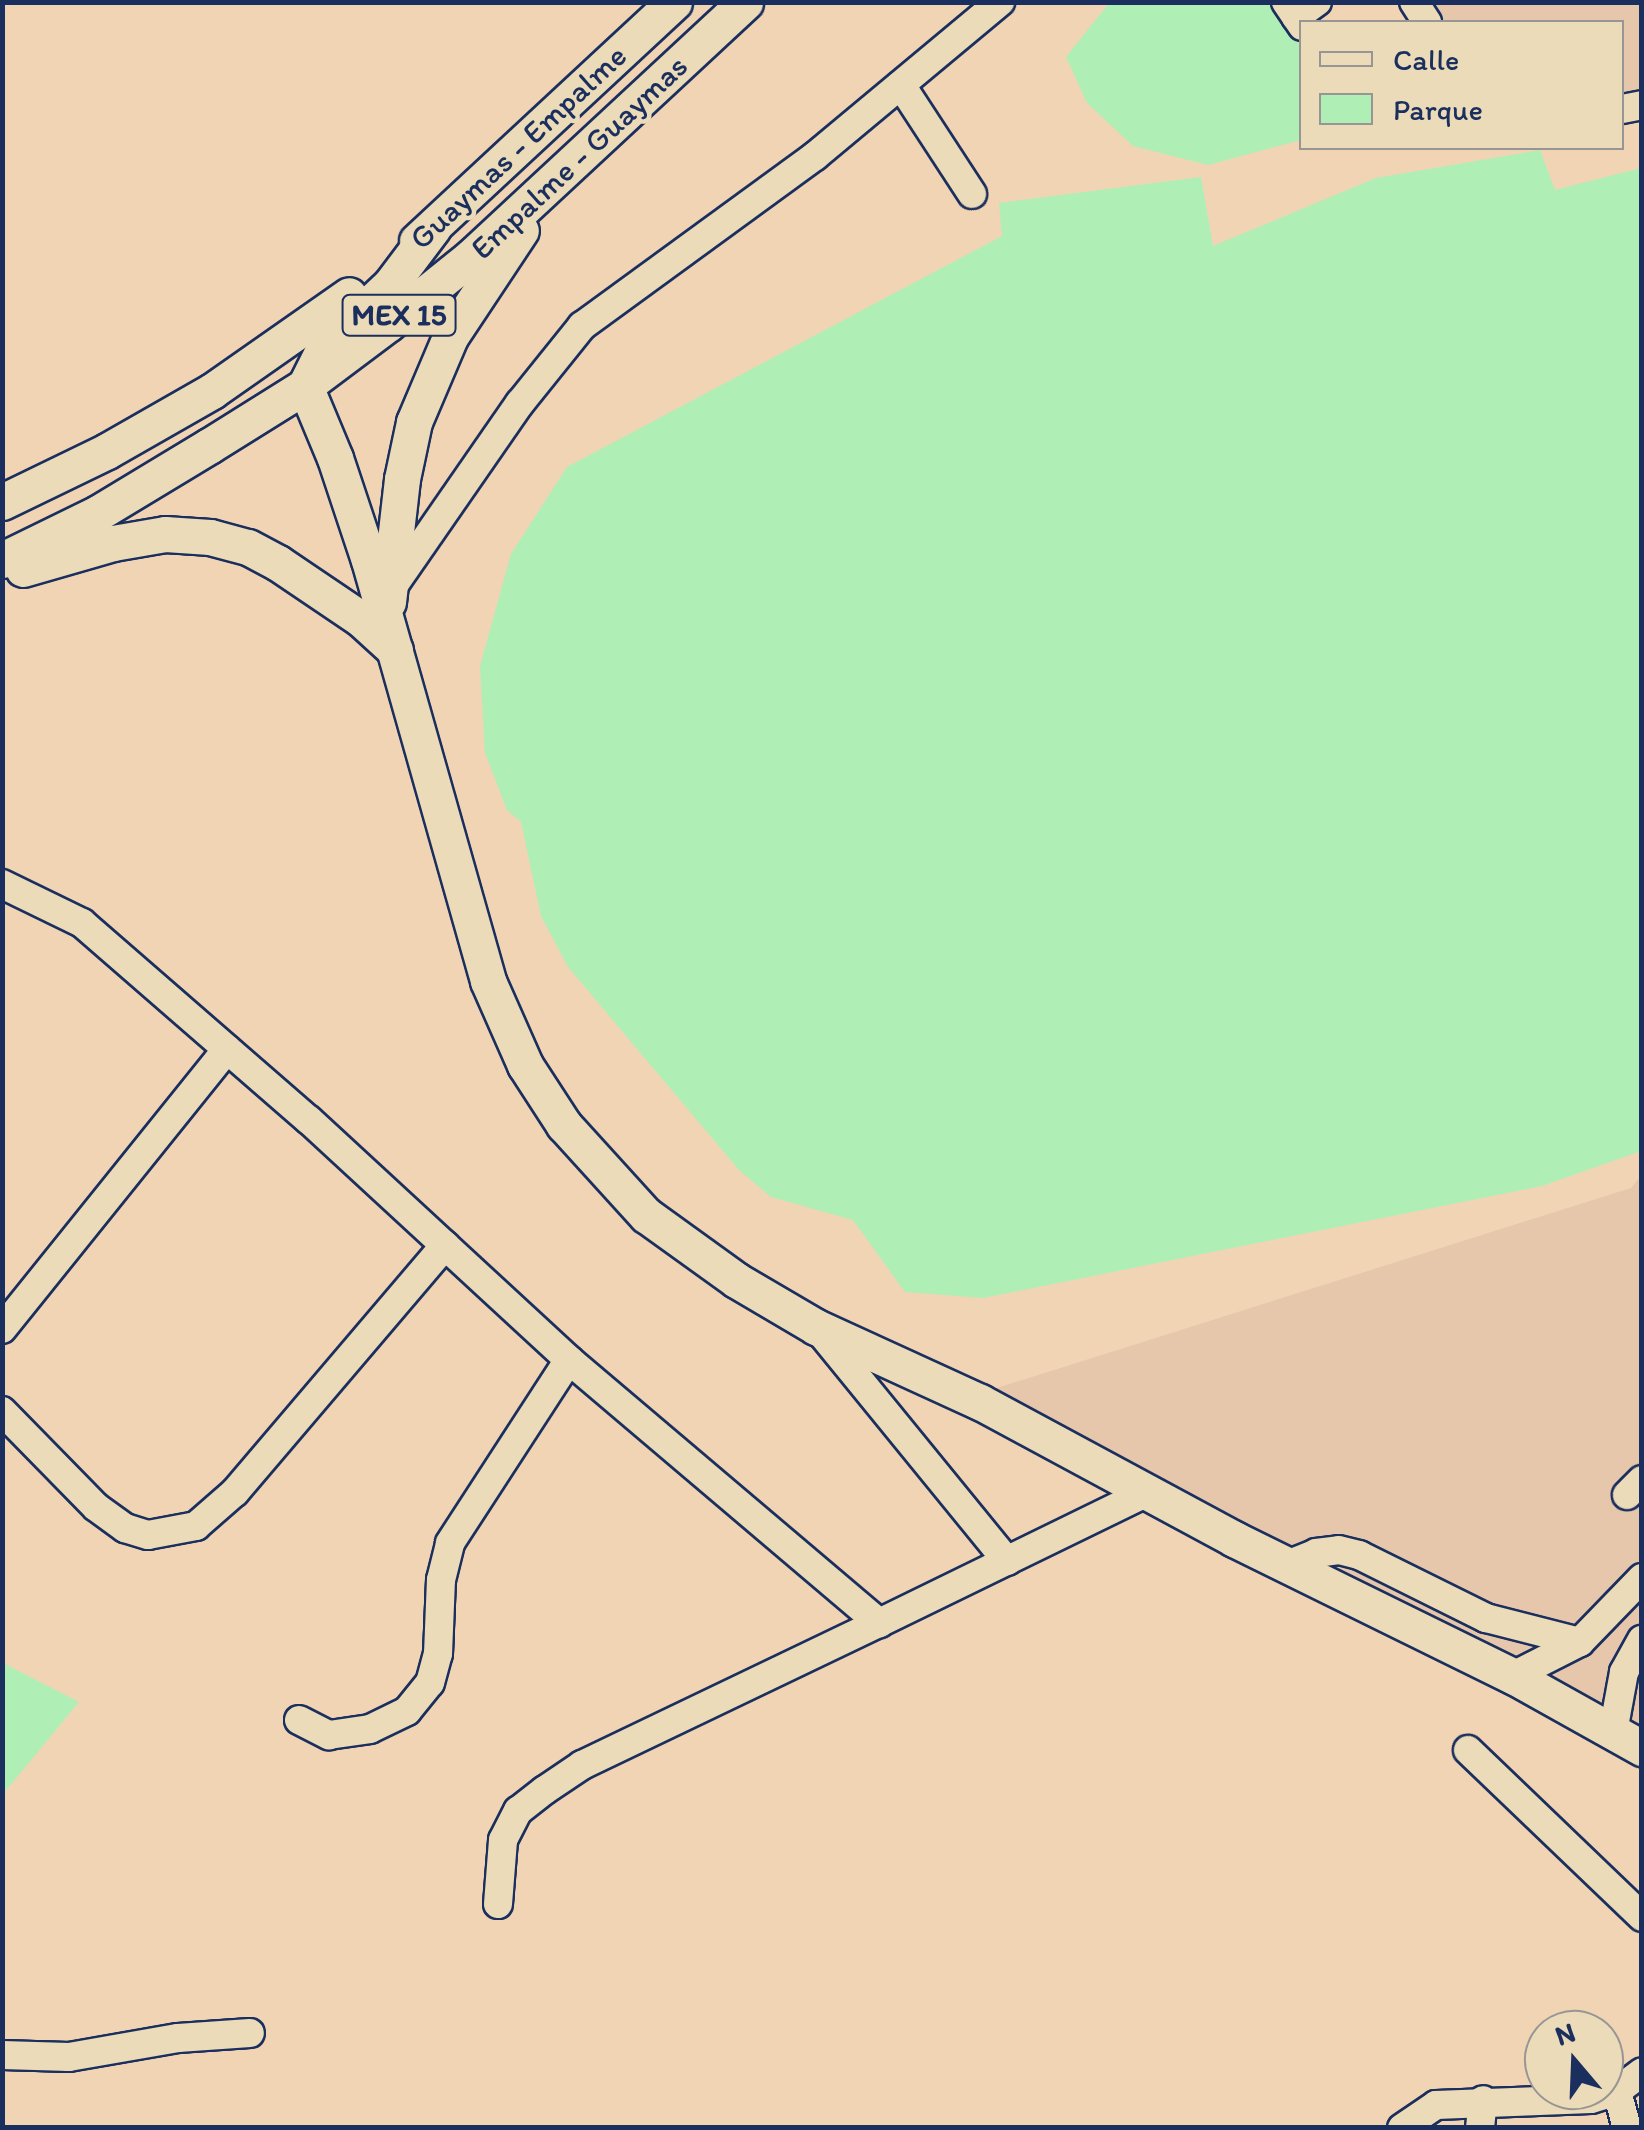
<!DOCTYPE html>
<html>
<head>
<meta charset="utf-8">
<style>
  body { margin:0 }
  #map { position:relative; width:1644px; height:2130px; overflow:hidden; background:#f0d4b4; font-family:Itim,sans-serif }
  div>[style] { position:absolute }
  .built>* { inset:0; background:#e6c7ac }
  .green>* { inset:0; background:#afefb6 }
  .roads { filter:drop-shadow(2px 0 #1b2f5e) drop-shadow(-2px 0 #1b2f5e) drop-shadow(0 2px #1b2f5e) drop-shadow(0 -2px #1b2f5e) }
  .minor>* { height:28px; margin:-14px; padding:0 14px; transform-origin:14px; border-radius:14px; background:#ecdbb8 }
  .major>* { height:35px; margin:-17.5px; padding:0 17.5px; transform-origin:17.5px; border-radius:17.5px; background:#ecdbb8 }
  span { translate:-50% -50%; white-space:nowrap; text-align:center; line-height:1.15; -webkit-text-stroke:9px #ecdbb8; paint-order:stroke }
  .shield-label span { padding:2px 8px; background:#ecdbb8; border:2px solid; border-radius:8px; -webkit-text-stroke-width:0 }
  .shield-label { font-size:30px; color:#1b2f5e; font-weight:700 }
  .street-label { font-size:32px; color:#1b2f5e }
  .frame { position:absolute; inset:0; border:5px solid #1b2f5e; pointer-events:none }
  .legend { position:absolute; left:1299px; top:20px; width:325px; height:130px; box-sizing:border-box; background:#ecdbb8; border:2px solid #989694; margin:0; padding:12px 18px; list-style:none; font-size:30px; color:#1b2f5e }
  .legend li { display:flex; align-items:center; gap:20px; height:50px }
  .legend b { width:50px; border:2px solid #989694 }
  .north { position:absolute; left:1524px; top:2010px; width:100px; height:100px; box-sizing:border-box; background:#ecdbb8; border:2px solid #989694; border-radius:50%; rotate:341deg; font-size:28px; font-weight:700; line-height:40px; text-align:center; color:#1b2f5e }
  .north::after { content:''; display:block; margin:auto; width:35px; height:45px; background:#1b2f5e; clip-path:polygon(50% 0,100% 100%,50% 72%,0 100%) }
</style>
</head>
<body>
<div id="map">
  <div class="built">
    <i style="clip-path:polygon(1397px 3px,1641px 3px,1641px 114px,1622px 118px,1622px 22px,1411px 22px)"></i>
    <i style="clip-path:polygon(1641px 1176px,1641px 1735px,984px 1392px,1631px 1188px)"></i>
  </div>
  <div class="green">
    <i style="clip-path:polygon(1109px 3px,1277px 3px,1301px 42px,1301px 140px,1208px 165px,1133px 146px,1087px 103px,1066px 57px)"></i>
    <i style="clip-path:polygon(1540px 150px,1555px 190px,1641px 168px,1641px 1151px,1542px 1186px,983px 1298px,905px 1292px,853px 1220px,771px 1197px,739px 1170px,568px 967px,541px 916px,521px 822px,507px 810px,485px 753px,480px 666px,511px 554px,567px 467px,1002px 236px,999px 203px,1201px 177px,1213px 246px,1376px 178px)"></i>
    <i style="clip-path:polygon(3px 1663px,79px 1702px,3px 1794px)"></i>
  </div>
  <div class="roads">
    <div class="minor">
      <i style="left:1286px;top:2px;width:29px;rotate:56deg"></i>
      <i style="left:1414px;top:2px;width:24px;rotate:57deg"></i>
      <i style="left:1296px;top:17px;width:26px;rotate:-36deg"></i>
      <i style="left:901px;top:85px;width:130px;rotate:56.9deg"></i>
      <i style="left:1622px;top:109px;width:20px;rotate:-11deg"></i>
      <i style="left:391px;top:589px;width:226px;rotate:-55.3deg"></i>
      <i style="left:520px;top:403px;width:99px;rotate:-51.2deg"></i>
      <i style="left:582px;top:326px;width:288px;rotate:-36.1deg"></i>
      <i style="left:815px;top:156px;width:241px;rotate:-39.8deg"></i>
      <i style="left:2px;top:884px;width:89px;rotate:26deg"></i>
      <i style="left:82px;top:923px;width:301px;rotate:41deg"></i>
      <i style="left:309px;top:1120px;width:354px;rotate:42.7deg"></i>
      <i style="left:569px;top:1360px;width:407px;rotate:40.3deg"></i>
      <i style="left:879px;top:1623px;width:298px;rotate:-26deg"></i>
      <i style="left:817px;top:1328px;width:301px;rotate:50.8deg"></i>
      <i style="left:2px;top:1329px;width:359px;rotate:-51.2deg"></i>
      <i style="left:2px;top:1411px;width:134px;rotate:45.6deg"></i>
      <i style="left:96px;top:1507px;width:36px;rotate:36deg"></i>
      <i style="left:125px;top:1528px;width:24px;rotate:17deg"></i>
      <i style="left:148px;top:1535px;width:49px;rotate:-10.6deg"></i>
      <i style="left:196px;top:1526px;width:52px;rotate:-41.1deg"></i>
      <i style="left:235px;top:1492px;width:324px;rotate:-49.6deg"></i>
      <i style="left:1627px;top:1495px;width:21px;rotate:-45deg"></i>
      <i style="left:1287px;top:1565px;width:31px;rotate:-22deg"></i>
      <i style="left:1316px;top:1553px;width:23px;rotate:-7deg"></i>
      <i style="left:1339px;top:1550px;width:21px;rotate:14deg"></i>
      <i style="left:1359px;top:1555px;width:142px;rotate:26.4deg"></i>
      <i style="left:1486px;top:1618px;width:97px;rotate:14.3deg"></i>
      <i style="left:1513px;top:1676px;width:75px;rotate:-26.9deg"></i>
      <i style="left:1580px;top:1642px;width:89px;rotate:-45.9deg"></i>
      <i style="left:299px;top:1720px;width:34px;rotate:27deg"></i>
      <i style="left:329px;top:1735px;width:41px;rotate:-8.3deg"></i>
      <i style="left:370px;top:1729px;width:41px;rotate:-25.9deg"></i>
      <i style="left:407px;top:1711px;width:36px;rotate:-51deg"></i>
      <i style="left:430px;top:1683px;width:30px;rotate:-75deg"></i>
      <i style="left:438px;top:1654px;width:74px;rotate:-87.7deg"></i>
      <i style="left:441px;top:1580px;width:38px;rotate:-76deg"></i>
      <i style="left:450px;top:1543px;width:218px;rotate:-57deg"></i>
      <i style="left:1613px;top:1732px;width:61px;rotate:-79.6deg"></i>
      <i style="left:1624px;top:1672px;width:37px;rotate:-61deg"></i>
      <i style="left:1468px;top:1750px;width:241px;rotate:43.8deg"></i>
      <i style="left:498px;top:1904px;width:64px;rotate:-85.5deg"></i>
      <i style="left:503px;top:1840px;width:33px;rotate:-63deg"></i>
      <i style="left:518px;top:1811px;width:34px;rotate:-38deg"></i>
      <i style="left:545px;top:1790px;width:45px;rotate:-34deg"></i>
      <i style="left:582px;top:1765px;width:329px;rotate:-25.6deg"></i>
      <i style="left:2px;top:2055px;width:67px;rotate:1.7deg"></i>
      <i style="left:69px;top:2057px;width:111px;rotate:-9.9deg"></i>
      <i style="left:178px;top:2038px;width:72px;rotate:-4deg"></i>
      <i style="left:1617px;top:2091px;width:38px;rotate:75deg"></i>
      <i style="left:1402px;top:2128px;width:41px;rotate:-34.1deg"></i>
      <i style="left:1436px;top:2105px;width:155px;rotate:-2.2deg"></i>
      <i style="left:1591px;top:2099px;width:27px;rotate:-17deg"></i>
      <i style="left:1617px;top:2091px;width:31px;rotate:-37deg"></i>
      <i style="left:1480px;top:2128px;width:28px;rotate:-84deg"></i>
    </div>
    <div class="major">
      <i style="left:433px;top:228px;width:71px;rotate:127deg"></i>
      <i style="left:390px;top:285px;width:89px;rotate:136.8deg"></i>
      <i style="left:325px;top:346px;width:45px;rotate:116.6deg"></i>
      <i style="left:305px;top:386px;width:78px;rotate:67.4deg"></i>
      <i style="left:335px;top:458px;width:108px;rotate:71.6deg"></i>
      <i style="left:369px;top:560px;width:437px;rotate:74.2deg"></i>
      <i style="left:488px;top:981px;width:92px;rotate:66.2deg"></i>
      <i style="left:525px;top:1065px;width:72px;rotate:57deg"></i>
      <i style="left:564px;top:1125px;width:122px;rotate:47.7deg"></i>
      <i style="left:646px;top:1215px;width:111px;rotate:35.8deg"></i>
      <i style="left:736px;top:1280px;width:93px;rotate:30.4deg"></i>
      <i style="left:816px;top:1327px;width:180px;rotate:24.6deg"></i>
      <i style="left:980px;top:1402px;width:289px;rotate:28.3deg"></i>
      <i style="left:1234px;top:1539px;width:311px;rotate:26.2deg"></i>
      <i style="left:1513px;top:1676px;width:148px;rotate:29.2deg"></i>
      <i style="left:417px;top:241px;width:351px;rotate:-42.9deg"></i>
      <i style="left:2px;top:502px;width:117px;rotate:-25.9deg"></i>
      <i style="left:107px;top:451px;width:121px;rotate:-29.7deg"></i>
      <i style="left:212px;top:391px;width:167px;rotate:-35deg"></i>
      <i style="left:2px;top:560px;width:107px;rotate:-26.1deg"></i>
      <i style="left:98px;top:513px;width:130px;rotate:-31.1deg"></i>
      <i style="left:209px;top:446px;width:113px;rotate:-32deg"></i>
      <i style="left:305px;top:386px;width:105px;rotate:-36.9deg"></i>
      <i style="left:389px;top:323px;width:107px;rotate:-38.9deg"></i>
      <i style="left:472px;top:256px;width:373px;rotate:-42.9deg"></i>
      <i style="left:23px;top:569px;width:94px;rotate:-16.1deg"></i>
      <i style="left:113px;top:543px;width:53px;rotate:-9.8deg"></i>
      <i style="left:165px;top:534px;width:45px;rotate:3.8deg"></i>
      <i style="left:210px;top:537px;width:39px;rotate:15deg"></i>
      <i style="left:248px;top:547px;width:34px;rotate:28deg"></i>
      <i style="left:278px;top:563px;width:100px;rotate:34deg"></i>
      <i style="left:361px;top:619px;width:46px;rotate:42.4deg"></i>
      <i style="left:388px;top:602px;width:124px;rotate:-83.5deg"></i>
      <i style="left:402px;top:479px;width:58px;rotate:-78.1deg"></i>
      <i style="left:414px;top:422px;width:92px;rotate:-67deg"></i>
      <i style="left:450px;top:337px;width:128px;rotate:-56.4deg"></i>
    </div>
  </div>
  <div class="shield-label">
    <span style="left:399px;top:315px">MEX 15</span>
  </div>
  <div class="street-label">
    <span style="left:518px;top:147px;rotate:-43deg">Guaymas - Empalme</span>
    <span style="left:579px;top:157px;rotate:-43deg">Empalme - Guaymas</span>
  </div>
  <div class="frame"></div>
  <ul class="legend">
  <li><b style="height:12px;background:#ecdbb8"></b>Calle</li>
  <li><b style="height:28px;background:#afefb6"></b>Parque</li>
  </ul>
  <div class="north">N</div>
</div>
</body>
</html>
